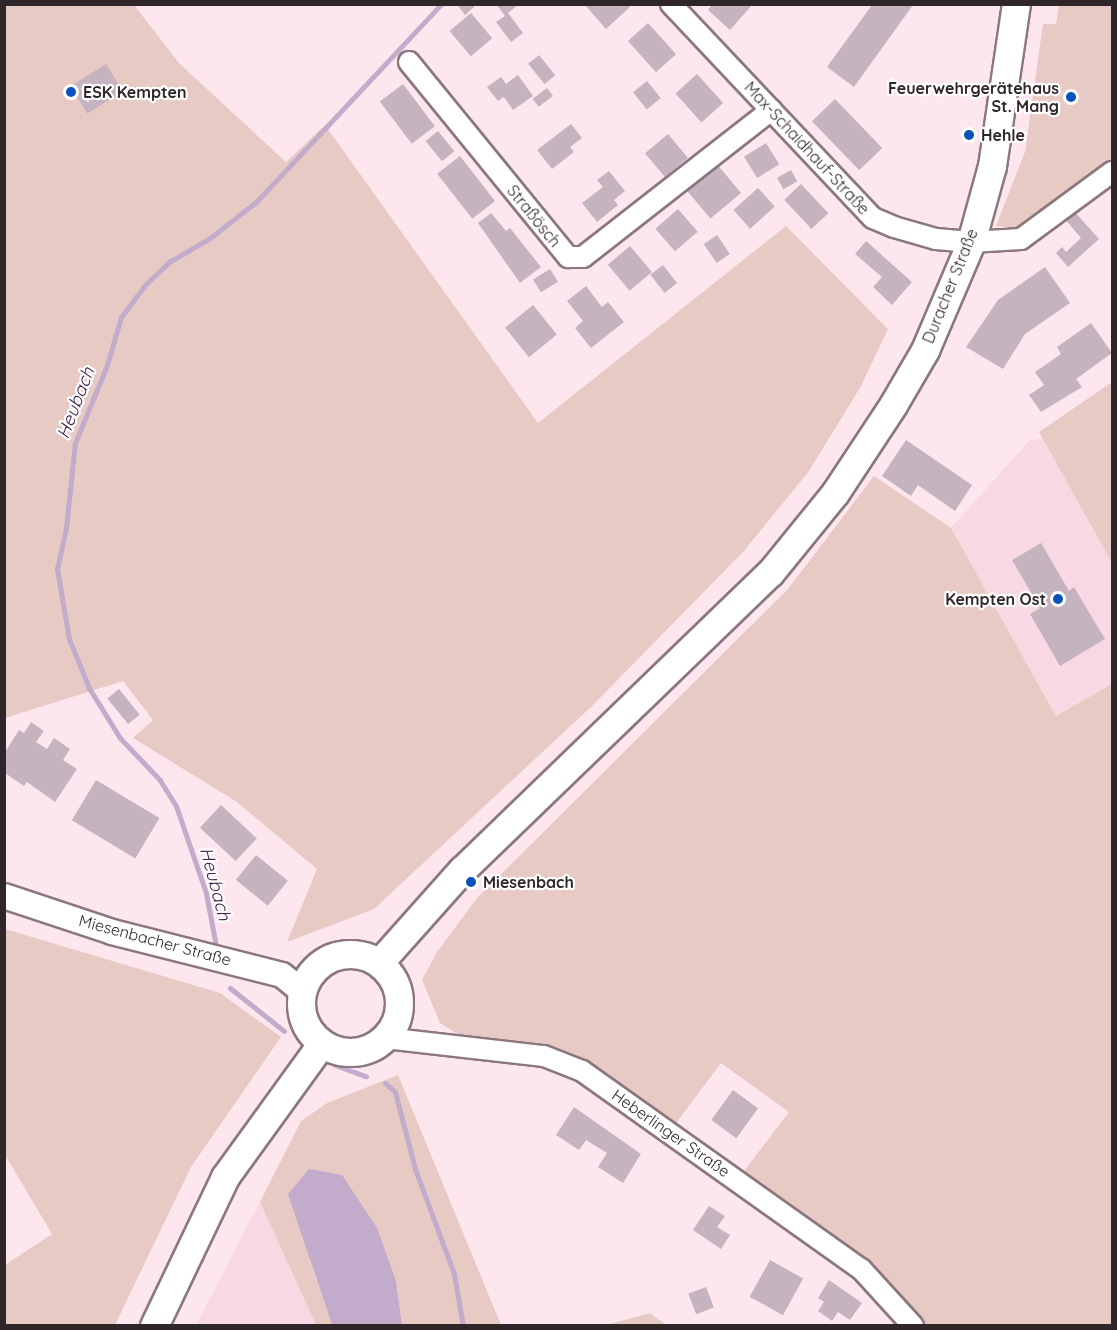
<!DOCTYPE html>
<html>
<head>
<meta charset="utf-8">
<style>
  body { margin:0 }
  #map { position:relative; width:1117px; height:1330px; overflow:hidden; background:#fee6ee; font-family:Quicksand,sans-serif }
  div>[style] { position:absolute }
  .built>* { inset:0; background:#f8d8e3 }
  .green>* { inset:0; background:#e8cac4 }
  .water>* { inset:0; background:#c2abcb }
  .stream>* { height:5px; margin:-2.5px; padding:0 2.5px; transform-origin:2.5px; border-radius:2.5px; background:#c2abcb }
  .building>* { inset:0; background:#c5b3c0; transform-origin:0 0 }
  .roads { filter:drop-shadow(2px 0 #8c777e) drop-shadow(-2px 0 #8c777e) drop-shadow(0 2px #8c777e) drop-shadow(0 -2px #8c777e) }
  .minor>* { height:20px; margin:-10px; padding:0 10px; transform-origin:10px; border-radius:10px; background:#fff }
  .tertiary>* { height:24px; margin:-12px; padding:0 12px; transform-origin:12px; border-radius:12px; background:#fff }
  .secondary>* { height:27px; margin:-13.5px; padding:0 13.5px; transform-origin:13.5px; border-radius:13.5px; background:#fff }
  .secondary>.ring { margin:-13.5px; padding:0; box-sizing:content-box; background:none; border:27px solid #fff; border-radius:50% }
  .dots>* { width:16px; height:16px; translate:-50% -50%; box-sizing:border-box; border:3px solid #fff; border-radius:50% }
  span { translate:-50% -50%; white-space:nowrap; text-align:center; line-height:1.15; -webkit-text-stroke:4.5px #fff; paint-order:stroke }
  .poi-label { font-size:16px; color:#2e2629; font-weight:700 }
  .right { translate:-100% -50%; text-align:right }
  .left { translate:0 -50%; text-align:left }
  .street-label { font-size:16px; color:#2e2629 }
  .water-label { font-size:18px; color:#41224b; font-style:italic }
  .frame { position:absolute; inset:0; border:6px solid #2e2629; pointer-events:none }
</style>
</head>
<body>
<div id="map">
  <div class="built">
    <i style="clip-path:polygon(1043px 439px,1112px 563px,1112px 684px,1056px 716px,951px 528px,1030px 440px)"></i>
    <i style="clip-path:polygon(260px 1202px,316px 1325px,196px 1325px)"></i>
  </div>
  <div class="green">
    <i style="clip-path:polygon(4px 5px,134px 5px,179px 63px,286px 162px,325px 125px,538px 423px,786px 226px,888px 329px,861px 386px,809px 471px,743px 552px,592px 706px,374px 909px,287px 942px,317px 869px,237px 802px,133px 738px,153px 720px,123px 681px,5px 718px)"></i>
    <i style="clip-path:polygon(1059px 5px,1112px 5px,1112px 163px,1027px 229px,996px 226px,1025px 152px,1043px 24px,1056px 24px)"></i>
    <i style="clip-path:polygon(1112px 382px,1112px 563px,1039px 432px)"></i>
    <i style="clip-path:polygon(874px 476px,951px 528px,1056px 716px,1112px 684px,1112px 1325px,926px 1325px,866px 1262px,741px 1175px,789px 1112px,721px 1063px,673px 1127px,623px 1091px,459px 1035px,440px 1023px,422px 980px,437px 952px,477px 898px,788px 589px)"></i>
    <i style="clip-path:polygon(5px 929px,220px 993px,281px 1037px,191px 1167px,115px 1325px,5px 1325px,5px 1265px,52px 1234px,5px 1155px)"></i>
    <i style="clip-path:polygon(398px 1075px,501px 1325px,402px 1325px,396px 1281px,310px 1261px,332px 1325px,316px 1325px,260px 1202px,301px 1121px,327px 1103px)"></i>
    <i style="clip-path:polygon(650px 1313px,666px 1325px,607px 1325px)"></i>
  </div>
  <div class="water">
    <i style="clip-path:polygon(309px 1169px,342px 1175px,377px 1228px,396px 1281px,402px 1325px,332px 1325px,288px 1194px)"></i>
  </div>
  <div class="stream">
    <i style="left:216px;top:946px;width:54px;rotate:-100.7deg"></i>
    <i style="left:206px;top:893px;width:92px;rotate:-109deg"></i>
    <i style="left:176px;top:806px;width:31px;rotate:-122deg"></i>
    <i style="left:160px;top:780px;width:58px;rotate:-133.6deg"></i>
    <i style="left:120px;top:738px;width:59px;rotate:-121.8deg"></i>
    <i style="left:89px;top:688px;width:53px;rotate:-112.2deg"></i>
    <i style="left:69px;top:639px;width:71px;rotate:-99.7deg"></i>
    <i style="left:57px;top:569px;width:42px;rotate:-77.6deg"></i>
    <i style="left:66px;top:528px;width:85px;rotate:-84deg"></i>
    <i style="left:75px;top:443px;width:84px;rotate:-67.7deg"></i>
    <i style="left:107px;top:365px;width:50px;rotate:-73.7deg"></i>
    <i style="left:121px;top:317px;width:39px;rotate:-53deg"></i>
    <i style="left:144px;top:286px;width:35px;rotate:-44deg"></i>
    <i style="left:169px;top:262px;width:48px;rotate:-30.3deg"></i>
    <i style="left:210px;top:238px;width:58px;rotate:-38deg"></i>
    <i style="left:256px;top:202px;width:271px;rotate:-46.9deg"></i>
    <i style="left:230px;top:988px;width:69px;rotate:38.5deg"></i>
    <i style="left:335px;top:1065px;width:33px;rotate:20deg"></i>
    <i style="left:385px;top:1083px;width:13px;rotate:42deg"></i>
    <i style="left:395px;top:1092px;width:80px;rotate:75.4deg"></i>
    <i style="left:415px;top:1169px;width:112px;rotate:69.6deg"></i>
    <i style="left:454px;top:1274px;width:53px;rotate:80.2deg"></i>
  </div>
  <div class="building">
    <i style="clip-path:polygon(457px 4px,477px 4px,465px 15px)"></i>
    <i style="clip-path:polygon(496px 4px,519px 4px,508px 13px,523px 33px,511px 42px,496px 22px,505px 16px)"></i>
    <i style="clip-path:polygon(713px 4px,753px 4px,730px 30px,708px 10px)"></i>
    <i style="clip-path:polygon(585px 5px,628px 5px,630px 7px,606px 29px)"></i>
    <i style="clip-path:polygon(872px 5px,913px 5px,854px 87px,827px 67px)"></i>
    <i style="left:471px;top:13px;width:33px;height:28px;rotate:50deg"></i>
    <i style="left:648px;top:23px;width:42px;height:27px;rotate:48deg"></i>
    <i style="left:539px;top:55px;width:26px;height:14px;rotate:51deg"></i>
    <i style="left:106px;top:64px;width:32px;height:42px;rotate:58deg"></i>
    <i style="left:697px;top:74px;width:39px;height:29px;rotate:48deg"></i>
    <i style="clip-path:polygon(518px 75px,533px 96px,513px 110px,504px 97px,498px 101px,487px 87px,501px 77px,506px 84px)"></i>
    <i style="left:647px;top:81px;width:22px;height:18px;rotate:51deg"></i>
    <i style="left:403px;top:84px;width:53px;height:29px;rotate:53deg"></i>
    <i style="left:547px;top:88px;width:10px;height:18px;rotate:53deg"></i>
    <i style="left:835px;top:99px;width:68px;height:32px;rotate:46deg"></i>
    <i style="clip-path:polygon(571px 124px,582px 138px,570px 147px,574px 152px,552px 169px,537px 150px)"></i>
    <i style="left:438px;top:131px;width:26px;height:16px;rotate:51deg"></i>
    <i style="left:668px;top:134px;width:31px;height:30px;rotate:50deg"></i>
    <i style="left:766px;top:143px;width:25px;height:26px;rotate:58deg"></i>
    <i style="left:460px;top:156px;width:57px;height:29px;rotate:52deg"></i>
    <i style="left:716px;top:163px;width:39px;height:40px;rotate:50deg"></i>
    <i style="left:791px;top:170px;width:13px;height:16px;rotate:61deg"></i>
    <i style="clip-path:polygon(609px 171px,625px 191px,614px 200px,618px 205px,597px 222px,582px 203px,603px 187px,597px 180px)"></i>
    <i style="left:801px;top:184px;width:40px;height:23px;rotate:47deg"></i>
    <i style="left:758px;top:188px;width:25px;height:33px;rotate:48deg"></i>
    <i style="left:678px;top:209px;width:30px;height:30px;rotate:49deg"></i>
    <i style="clip-path:polygon(1073px 210px,1099px 239px,1068px 267px,1056px 253px,1062px 247px,1066px 252px,1081px 238px,1064px 218px)"></i>
    <i style="clip-path:polygon(491px 213px,506px 231px,510px 228px,541px 267px,520px 283px,478px 223px)"></i>
    <i style="left:717px;top:235px;width:23px;height:16px;rotate:56deg"></i>
    <i style="clip-path:polygon(866px 241px,912px 282px,892px 305px,873px 287px,882px 277px,855px 254px)"></i>
    <i style="left:630px;top:246px;width:34px;height:29px;rotate:50deg"></i>
    <i style="left:663px;top:265px;width:23px;height:16px;rotate:52deg"></i>
    <i style="clip-path:polygon(1045px 267px,1070px 303px,1025px 334px,1003px 369px,966px 347px,998px 300px)"></i>
    <i style="left:550px;top:269px;width:15px;height:20px;rotate:58deg"></i>
    <i style="clip-path:polygon(586px 286px,602px 307px,608px 302px,624px 322px,591px 348px,575px 328px,583px 321px,567px 301px)"></i>
    <i style="left:533px;top:305px;width:38px;height:36px;rotate:51deg"></i>
    <i style="clip-path:polygon(1091px 323px,1112px 353px,1076px 379px,1082px 387px,1041px 412px,1029px 395px,1044px 385px,1035px 372px,1061px 354px,1057px 347px)"></i>
    <i style="clip-path:polygon(906px 440px,972px 485px,955px 511px,918px 485px,911px 496px,882px 476px)"></i>
    <i style="clip-path:polygon(1041px 543px,1069px 591px,1074px 587px,1105px 639px,1060px 666px,1030px 614px,1040px 608px,1012px 560px)"></i>
    <i style="left:119px;top:689px;width:33px;height:15px;rotate:51deg"></i>
    <i style="clip-path:polygon(31px 722px,44px 731px,36px 742px,47px 749px,54px 738px,70px 749px,63px 760px,77px 769px,55px 802px,27px 782px,24px 786px,5px 773px,5px 752px,19px 730px,24px 733px)"></i>
    <i style="left:96px;top:780px;width:74px;height:47px;rotate:31deg"></i>
    <i style="left:221px;top:805px;width:49px;height:31px;rotate:43deg"></i>
    <i style="left:256px;top:855px;width:41px;height:32px;rotate:39deg"></i>
    <i style="left:733px;top:1090px;width:31px;height:37px;rotate:36deg"></i>
    <i style="clip-path:polygon(574px 1107px,641px 1154px,623px 1183px,598px 1167px,607px 1153px,586px 1140px,579px 1150px,556px 1135px)"></i>
    <i style="clip-path:polygon(709px 1206px,725px 1216px,717px 1227px,730px 1235px,721px 1249px,693px 1230px)"></i>
    <i style="left:770px;top:1260px;width:38px;height:42px;rotate:29deg"></i>
    <i style="clip-path:polygon(829px 1280px,862px 1303px,850px 1320px,838px 1312px,832px 1321px,818px 1311px,824px 1302px,818px 1298px)"></i>
    <i style="left:706px;top:1287px;width:22px;height:19px;rotate:69deg"></i>
  </div>
  <div class="roads">
    <div class="minor">
      <i style="left:671px;top:4px;width:294px;rotate:46.7deg"></i>
      <i style="left:873px;top:218px;width:23px;rotate:23deg"></i>
      <i style="left:894px;top:227px;width:44px;rotate:15.9deg"></i>
      <i style="left:936px;top:239px;width:35px;rotate:5deg"></i>
      <i style="left:971px;top:242px;width:50px;rotate:-3.4deg"></i>
      <i style="left:1021px;top:239px;width:113px;rotate:-36.4deg"></i>
      <i style="left:409px;top:62px;width:252px;rotate:50.8deg"></i>
      <i style="left:568px;top:257px;width:15px"></i>
      <i style="left:583px;top:257px;width:239px;rotate:-38deg"></i>
      <i style="left:385px;top:1038px;width:160px;rotate:6.5deg"></i>
      <i style="left:544px;top:1056px;width:41px;rotate:21.5deg"></i>
      <i style="left:582px;top:1071px;width:342px;rotate:35.4deg"></i>
      <i style="left:861px;top:1269px;width:77px;rotate:47.6deg"></i>
    </div>
    <div class="tertiary">
      <i style="left:4px;top:896px;width:114px;rotate:18.4deg"></i>
      <i style="left:112px;top:932px;width:175px;rotate:14.2deg"></i>
      <i style="left:282px;top:975px;width:26px;rotate:39deg"></i>
    </div>
    <div class="secondary">
      <i class="ring" style="left:301px;top:954px;width:71px;height:71px"></i>
      <i style="left:379px;top:963px;width:125px;rotate:-48.3deg"></i>
      <i style="left:462px;top:870px;width:428px;rotate:-44deg"></i>
      <i style="left:770px;top:573px;width:103px;rotate:-50.9deg"></i>
      <i style="left:835px;top:493px;width:105px;rotate:-56.6deg"></i>
      <i style="left:893px;top:405px;width:64px;rotate:-59.8deg"></i>
      <i style="left:925px;top:350px;width:117px;rotate:-66.9deg"></i>
      <i style="left:971px;top:242px;width:79px;rotate:-74.6deg"></i>
      <i style="left:992px;top:166px;width:164px;rotate:-81.6deg"></i>
      <i style="left:154px;top:1326px;width:165px;rotate:-64.5deg"></i>
      <i style="left:225px;top:1177px;width:165px;rotate:-54.1deg"></i>
    </div>
  </div>
  <div class="dots">
    <i style="left:71px;top:92px;background:#0951bb"></i>
    <i style="left:1071px;top:97px;background:#0951bb"></i>
    <i style="left:969px;top:135px;background:#0951bb"></i>
    <i style="left:1058px;top:599px;background:#0951bb"></i>
    <i style="left:471px;top:882px;background:#0951bb"></i>
  </div>
  <div class="poi-label">
    <span class="right" style="left:1059px;top:97px">Feuerwehrgerätehaus<br>St. Mang</span>
    <span class="left" style="left:83px;top:92px">ESK Kempten</span>
    <span class="left" style="left:981px;top:135px">Hehle</span>
    <span class="right" style="left:1046px;top:599px">Kempten Ost</span>
    <span class="left" style="left:483px;top:882px">Miesenbach</span>
  </div>
  <div class="street-label">
    <span style="left:807px;top:148px;rotate:47deg">Max-Schaidhauf-Straße</span>
    <span style="left:534px;top:216px;rotate:51deg">Straßösch</span>
    <span style="left:950px;top:286px;rotate:-68deg">Duracher Straße</span>
    <span style="left:155px;top:940px;rotate:15deg">Miesenbacher Straße</span>
    <span style="left:671px;top:1133px;rotate:35deg">Heberlinger Straße</span>
  </div>
  <div class="water-label">
    <span style="left:76px;top:403px;rotate:-69deg">Heubach</span>
    <span style="left:215px;top:884px;rotate:75deg">Heubach</span>
  </div>
  <div class="frame"></div>
</div>
</body>
</html>
